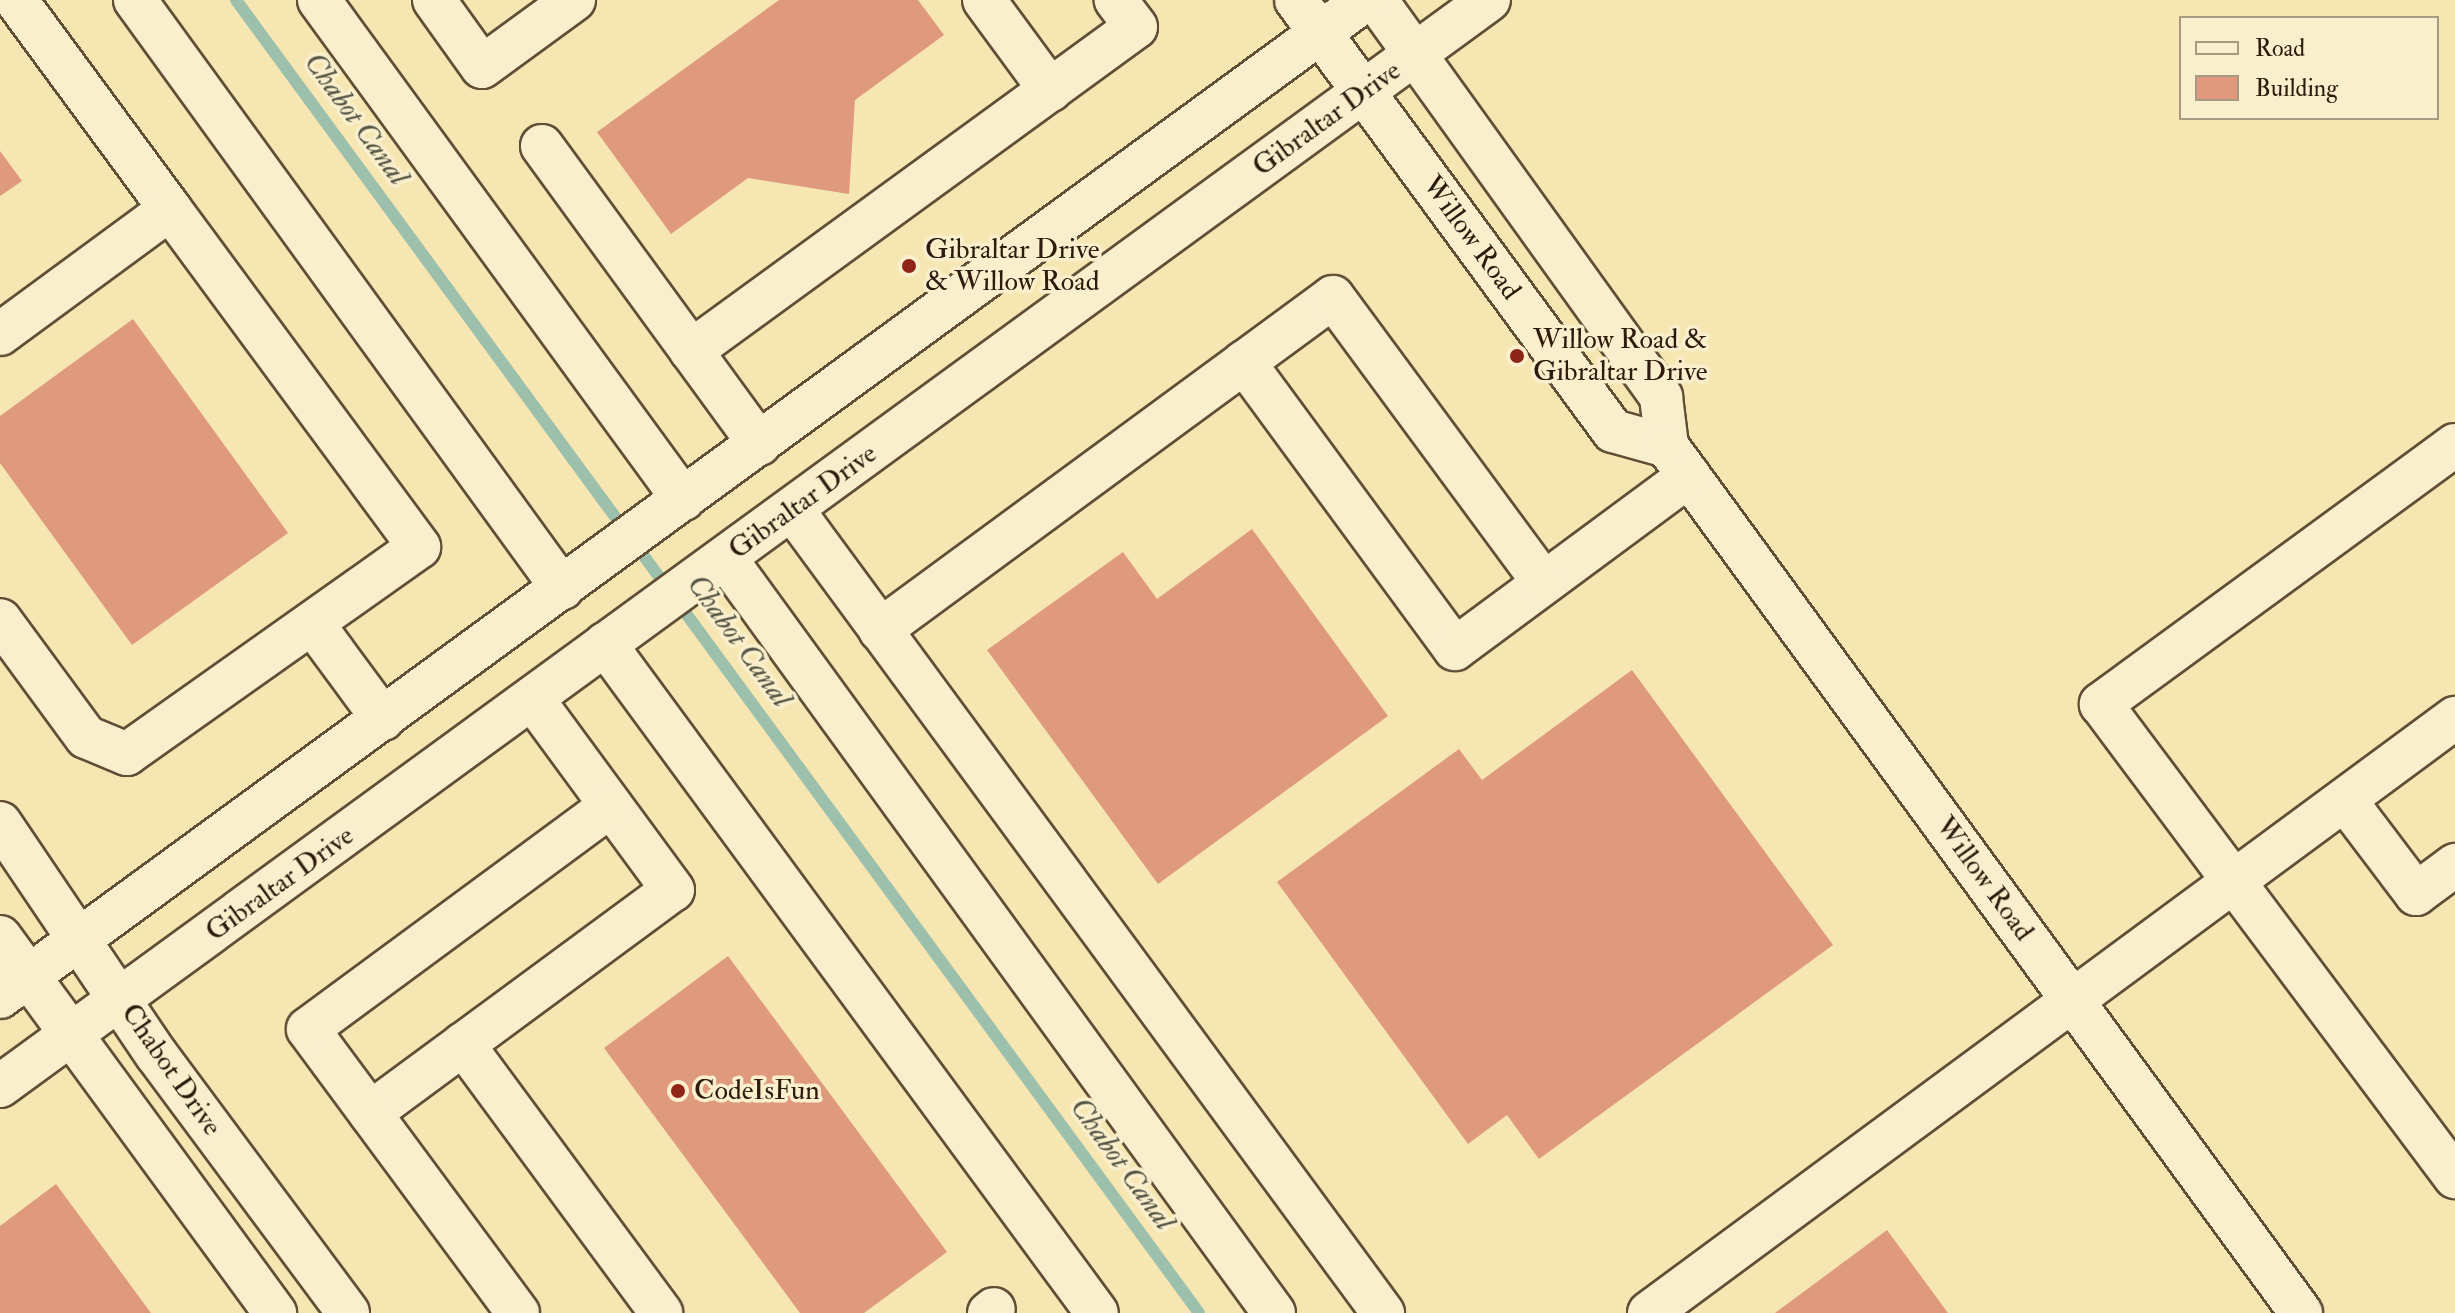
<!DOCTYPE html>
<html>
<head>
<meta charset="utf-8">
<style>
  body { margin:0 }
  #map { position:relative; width:2455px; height:1313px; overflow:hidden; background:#f6e6b2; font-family:"IM FELL Double Pica",serif }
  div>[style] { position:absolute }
  .stream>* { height:12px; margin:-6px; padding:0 6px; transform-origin:6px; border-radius:6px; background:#9dc0ac }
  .building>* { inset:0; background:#df997d }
  .roads { filter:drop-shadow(2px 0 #604e36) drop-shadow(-2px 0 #604e36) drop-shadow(0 2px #604e36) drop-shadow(0 -2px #604e36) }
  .minor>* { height:42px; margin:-21px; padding:0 21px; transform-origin:21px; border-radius:21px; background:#f9efcd }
  .dots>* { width:22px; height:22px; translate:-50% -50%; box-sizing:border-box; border:4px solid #f9efcd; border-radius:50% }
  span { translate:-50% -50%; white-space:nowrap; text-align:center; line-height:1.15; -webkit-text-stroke:7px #f9efcd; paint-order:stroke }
  .street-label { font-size:28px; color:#2e1b0d }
  .poi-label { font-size:28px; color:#2e1b0d }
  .left { translate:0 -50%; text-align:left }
  .water-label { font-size:30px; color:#555545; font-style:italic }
  .legend { position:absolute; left:2179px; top:16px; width:260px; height:104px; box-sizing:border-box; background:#f9efcd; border:2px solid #a89a80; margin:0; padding:10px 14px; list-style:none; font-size:24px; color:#2e1b0d }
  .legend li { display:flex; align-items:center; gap:16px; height:40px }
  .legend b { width:40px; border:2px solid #a89a80 }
</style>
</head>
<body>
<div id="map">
  <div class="stream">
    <i style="left:236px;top:0;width:1628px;rotate:53.74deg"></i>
  </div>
  <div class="building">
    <i style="clip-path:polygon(779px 0,918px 0,944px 35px,855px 100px,849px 194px,748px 178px,671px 234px,597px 132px)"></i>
    <i style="clip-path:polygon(0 151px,22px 181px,0 196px)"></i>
    <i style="clip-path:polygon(133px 319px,288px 533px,132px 645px,0 463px,0 416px)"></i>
    <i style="clip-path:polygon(1252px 529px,1388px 716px,1158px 884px,987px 650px,1123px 552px,1157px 599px)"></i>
    <i style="clip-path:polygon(1632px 670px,1833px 945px,1539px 1159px,1507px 1115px,1468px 1144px,1277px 882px,1459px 749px,1482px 780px)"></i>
    <i style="clip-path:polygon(728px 956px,947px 1252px,864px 1313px,800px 1313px,604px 1048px)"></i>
    <i style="clip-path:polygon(56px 1184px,151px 1313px,0 1313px,0 1226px)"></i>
    <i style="clip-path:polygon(1887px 1230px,1948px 1313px,1775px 1313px)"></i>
  </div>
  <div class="roads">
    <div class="minor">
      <i style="left:16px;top:0;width:260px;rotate:53.6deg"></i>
      <i style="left:135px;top:0;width:727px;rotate:54.01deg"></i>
      <i style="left:319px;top:0;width:618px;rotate:53.89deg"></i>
      <i style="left:434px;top:0;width:82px;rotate:54.4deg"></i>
      <i style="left:482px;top:67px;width:114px;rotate:-36.1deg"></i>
      <i style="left:984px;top:0;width:112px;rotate:53.7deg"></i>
      <i style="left:1296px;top:0;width:535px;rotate:53.67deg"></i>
      <i style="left:1613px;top:431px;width:56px;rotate:15.5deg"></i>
      <i style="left:1376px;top:0;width:489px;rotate:54.3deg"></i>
      <i style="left:1661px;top:397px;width:49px;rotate:83deg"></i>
      <i style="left:1667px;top:446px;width:1074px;rotate:53.82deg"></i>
      <i style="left:542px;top:146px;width:369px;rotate:53.9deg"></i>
      <i style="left:0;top:334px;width:211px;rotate:-36.3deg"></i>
      <i style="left:170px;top:209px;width:420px;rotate:53.6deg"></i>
      <i style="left:419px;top:547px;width:358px;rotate:144.7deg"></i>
      <i style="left:127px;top:754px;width:44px;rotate:-157.5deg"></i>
      <i style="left:86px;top:737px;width:145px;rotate:-126.3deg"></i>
      <i style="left:691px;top:351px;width:550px;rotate:-36.06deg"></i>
      <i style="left:1136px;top:27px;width:34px;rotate:-127deg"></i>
      <i style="left:1244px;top:362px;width:356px;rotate:53.7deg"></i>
      <i style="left:1455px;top:649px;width:291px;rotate:-36.5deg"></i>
      <i style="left:2455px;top:445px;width:439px;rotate:143.8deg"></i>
      <i style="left:2101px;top:704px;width:591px;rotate:53.19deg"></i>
      <i style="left:792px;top:509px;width:998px;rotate:53.68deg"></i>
      <i style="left:726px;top:559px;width:932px;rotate:53.99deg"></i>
      <i style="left:313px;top:624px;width:118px;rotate:53.6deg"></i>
      <i style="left:880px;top:630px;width:562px;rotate:-36.32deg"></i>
      <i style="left:1333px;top:297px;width:355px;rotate:53.6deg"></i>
      <i style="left:605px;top:644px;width:830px;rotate:53.67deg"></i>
      <i style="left:2345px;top:800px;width:118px;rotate:52.9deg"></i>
      <i style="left:2416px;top:894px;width:49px;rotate:-36.6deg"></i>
      <i style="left:0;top:823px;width:279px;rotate:56deg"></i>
      <i style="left:156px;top:1054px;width:322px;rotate:53.4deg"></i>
      <i style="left:0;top:937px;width:466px;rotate:53.8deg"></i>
      <i style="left:0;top:997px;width:1690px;rotate:-36.14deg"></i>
      <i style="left:463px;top:1044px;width:334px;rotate:53.6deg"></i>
      <i style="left:0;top:1086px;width:1843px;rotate:-36.11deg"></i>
      <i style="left:370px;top:1113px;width:376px;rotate:-36.4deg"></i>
      <i style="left:673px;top:890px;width:238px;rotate:-126.3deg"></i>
      <i style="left:518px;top:1313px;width:353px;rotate:-126.5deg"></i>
      <i style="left:308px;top:1029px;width:376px;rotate:-36.4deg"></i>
      <i style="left:989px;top:1313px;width:6px;rotate:-39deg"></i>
      <i style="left:1649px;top:1313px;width:1002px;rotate:-36.44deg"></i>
    </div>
  </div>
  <div class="dots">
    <i style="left:909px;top:266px;background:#8f2418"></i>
    <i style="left:1517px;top:356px;background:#8f2418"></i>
    <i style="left:678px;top:1091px;background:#8f2418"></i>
  </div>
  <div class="street-label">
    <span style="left:1327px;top:119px;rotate:-36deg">Gibraltar Drive</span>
    <span style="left:1471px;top:238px;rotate:54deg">Willow Road</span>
    <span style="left:803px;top:502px;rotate:-36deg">Gibraltar Drive</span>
    <span style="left:1984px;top:879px;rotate:54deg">Willow Road</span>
    <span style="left:280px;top:884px;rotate:-36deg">Gibraltar Drive</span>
    <span style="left:171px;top:1070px;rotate:55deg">Chabot Drive</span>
  </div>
  <div class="poi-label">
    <span class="left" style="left:925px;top:266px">Gibraltar Drive<br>&amp; Willow Road</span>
    <span class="left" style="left:1533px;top:356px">Willow Road &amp;<br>Gibraltar Drive</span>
    <span class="left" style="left:694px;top:1091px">CodeIsFun</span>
  </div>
  <div class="water-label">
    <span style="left:356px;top:119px;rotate:54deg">Chabot Canal</span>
    <span style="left:739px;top:641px;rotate:54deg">Chabot Canal</span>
    <span style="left:1122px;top:1164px;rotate:54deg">Chabot Canal</span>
  </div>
  <ul class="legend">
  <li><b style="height:10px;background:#f9efcd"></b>Road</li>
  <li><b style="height:22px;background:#df997d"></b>Building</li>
  </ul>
</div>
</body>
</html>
